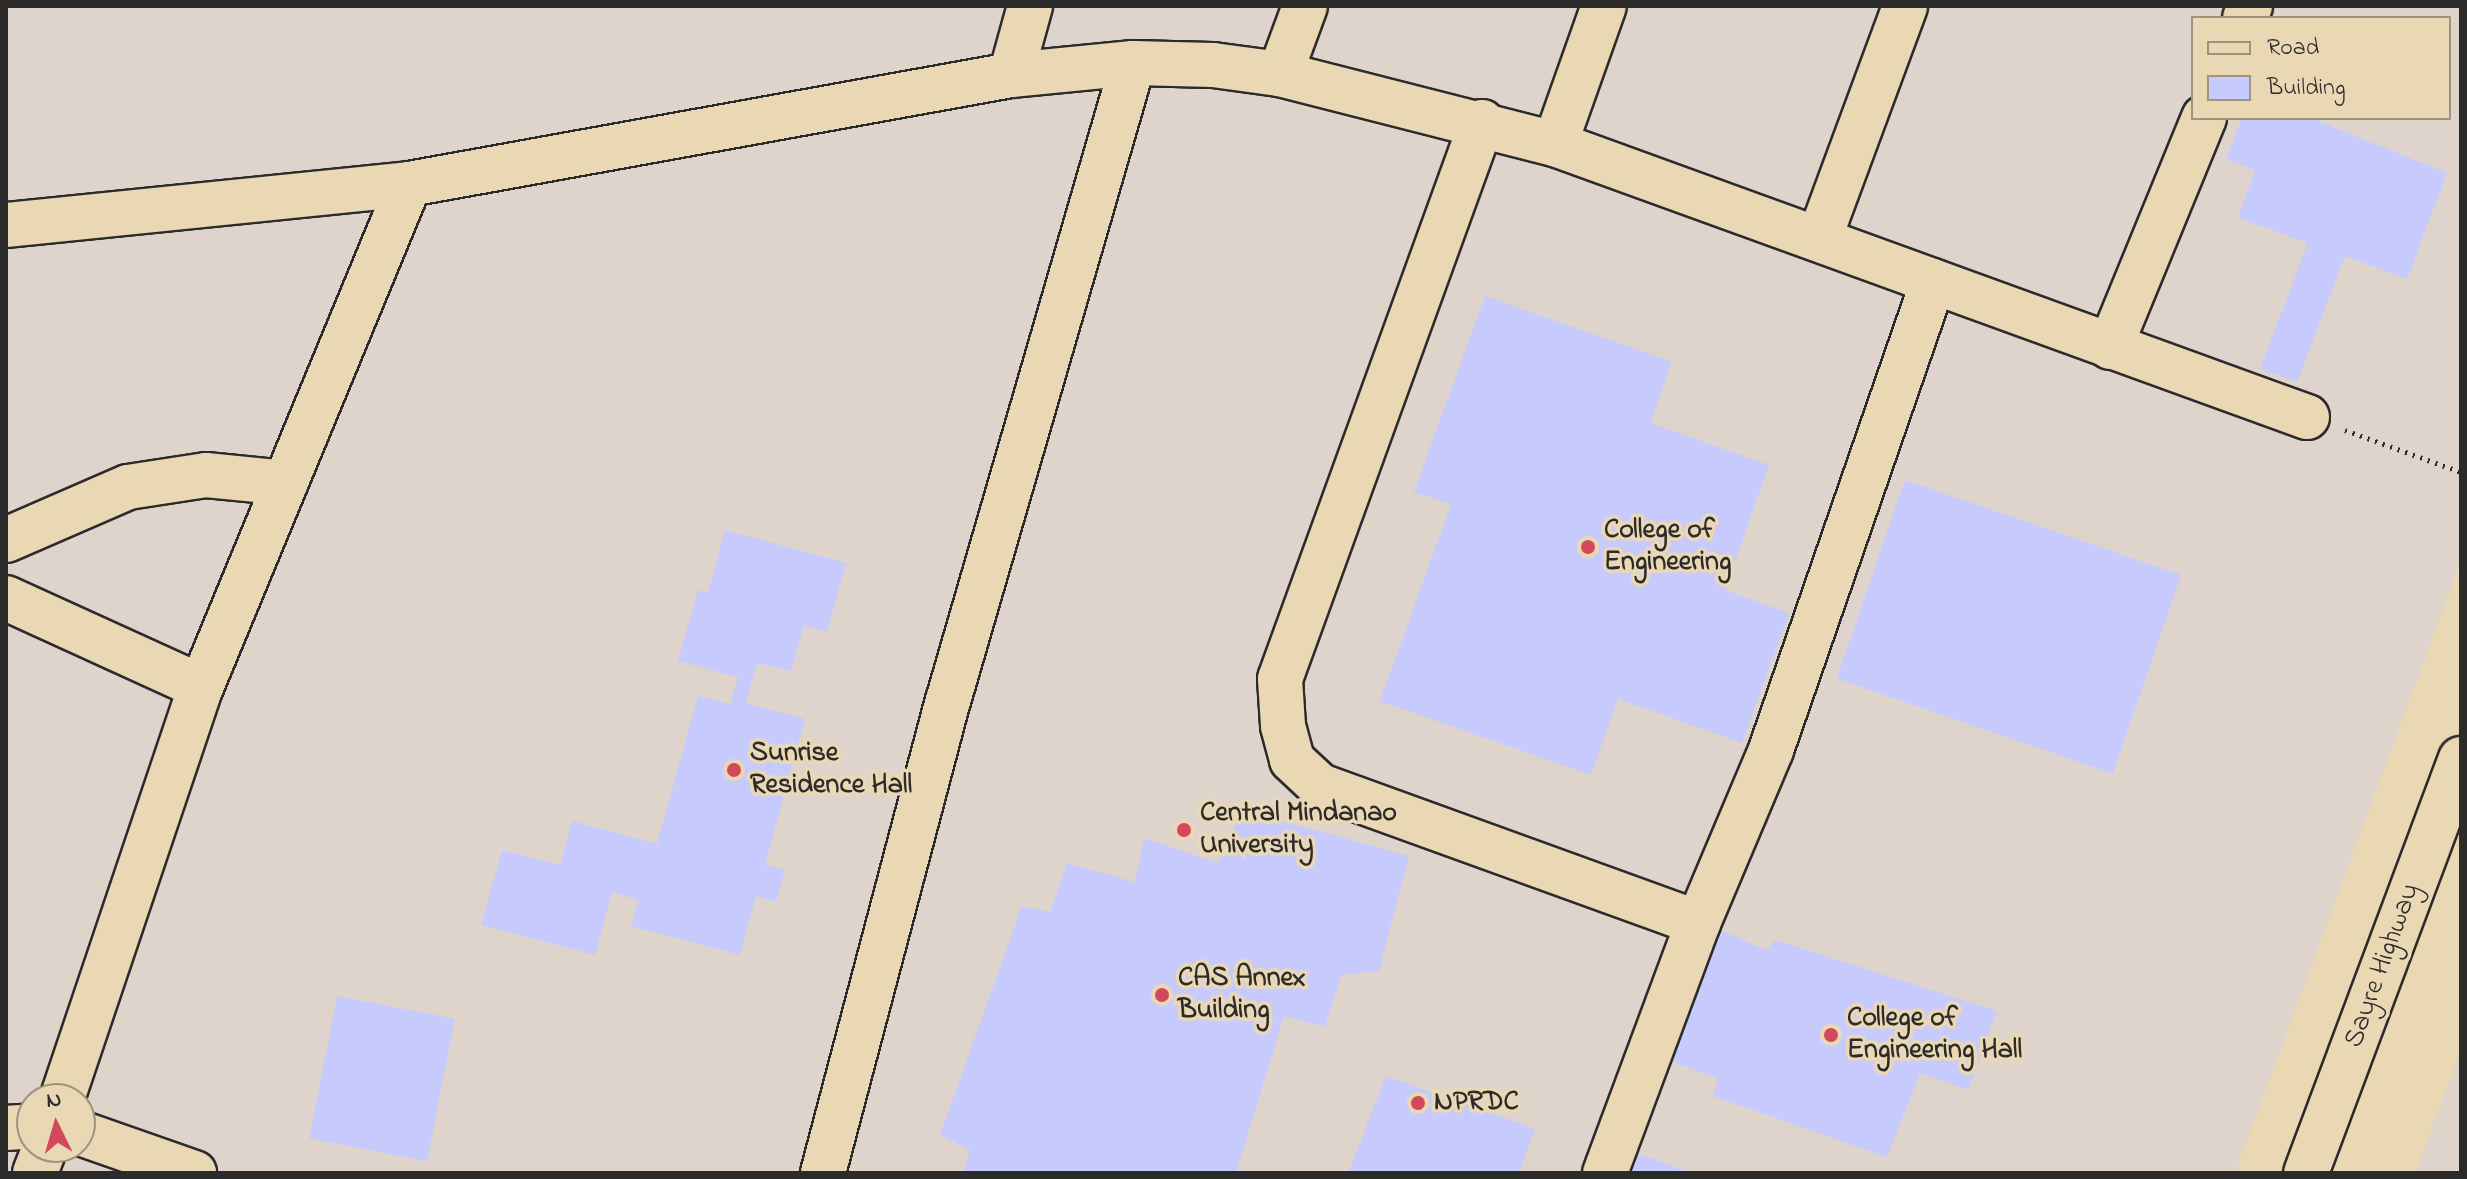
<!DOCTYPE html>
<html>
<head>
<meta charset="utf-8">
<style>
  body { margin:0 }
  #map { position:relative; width:2467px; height:1179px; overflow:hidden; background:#ead8b5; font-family:"Indie Flower",sans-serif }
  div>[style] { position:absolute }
  .built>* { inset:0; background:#dfd4cb }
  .building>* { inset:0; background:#c6cafd; transform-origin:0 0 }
  .path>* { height:5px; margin-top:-2.5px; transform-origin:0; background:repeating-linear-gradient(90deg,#2b2b2b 0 2px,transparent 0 8px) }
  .roads { filter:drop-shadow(2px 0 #2b2b2b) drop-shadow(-2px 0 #2b2b2b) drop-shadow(0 2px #2b2b2b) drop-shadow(0 -2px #2b2b2b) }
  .minor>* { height:44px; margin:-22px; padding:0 22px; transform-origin:22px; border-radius:22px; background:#ead8b5 }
  .highway>* { height:44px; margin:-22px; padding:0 22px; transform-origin:22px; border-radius:22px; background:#ead8b5 }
  .dots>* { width:22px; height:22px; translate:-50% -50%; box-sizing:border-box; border:4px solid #ead8b5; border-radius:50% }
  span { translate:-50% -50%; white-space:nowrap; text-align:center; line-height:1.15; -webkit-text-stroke:7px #ead8b5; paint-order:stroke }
  .poi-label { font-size:28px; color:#2b2b2b; font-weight:700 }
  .left { translate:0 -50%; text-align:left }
  .street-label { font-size:28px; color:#2b2b2b }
  .frame { position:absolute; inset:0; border:8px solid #2b2b2b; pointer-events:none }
  .legend { position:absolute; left:2191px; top:16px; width:260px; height:104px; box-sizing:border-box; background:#ead8b5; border:2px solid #9e937e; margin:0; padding:10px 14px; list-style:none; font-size:24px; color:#2b2b2b }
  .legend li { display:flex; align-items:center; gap:16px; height:40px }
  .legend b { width:40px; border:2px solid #9e937e }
  .north { position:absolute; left:16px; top:1083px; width:80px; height:80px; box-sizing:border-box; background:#ead8b5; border:2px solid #9e937e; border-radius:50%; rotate:355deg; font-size:22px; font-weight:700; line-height:32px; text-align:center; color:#2b2b2b }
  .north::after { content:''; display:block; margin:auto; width:28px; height:36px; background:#d1495b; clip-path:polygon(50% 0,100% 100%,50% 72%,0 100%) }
</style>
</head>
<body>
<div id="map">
  <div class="built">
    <i style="clip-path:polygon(evenodd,6px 6px,2461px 6px,2461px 561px,2235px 1173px,6px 1173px,6px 6px,2193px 18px,2449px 18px,2449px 118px,2193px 118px,2193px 18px,6px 6px,32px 1099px,80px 1099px,80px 1147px,32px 1147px,32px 1099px)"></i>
    <i style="clip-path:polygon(2461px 1049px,2461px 1173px,2415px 1173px)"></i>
  </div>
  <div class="building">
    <i style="clip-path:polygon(2242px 118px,2311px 118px,2447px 173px,2407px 279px,2345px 256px,2297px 382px,2260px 369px,2308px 243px,2238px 218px,2255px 170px,2226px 159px)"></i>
    <i style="clip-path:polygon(1485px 296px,1672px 362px,1650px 423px,1769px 465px,1725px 590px,1789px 613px,1742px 743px,1618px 699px,1591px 775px,1380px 701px,1451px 504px,1414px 492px)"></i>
    <i style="left:1905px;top:480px;width:292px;height:210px;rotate:19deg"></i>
    <i style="clip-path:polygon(725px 530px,846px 563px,827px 632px,804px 625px,791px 671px,757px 663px,746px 703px,805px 719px,765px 865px,785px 870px,776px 902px,756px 896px,740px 955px,631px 926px,639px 900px,612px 892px,595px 955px,481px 925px,502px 850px,560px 865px,572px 821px,657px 844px,698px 696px,730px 704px,738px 677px,678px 661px,698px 590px,708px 593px)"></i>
    <i style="clip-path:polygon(1242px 810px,1409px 856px,1379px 971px,1341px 975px,1325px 1027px,1284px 1016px,1236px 1173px,963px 1173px,970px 1150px,940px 1135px,1022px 906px,1050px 912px,1067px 863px,1135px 882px,1144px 838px,1218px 863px)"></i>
    <i style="clip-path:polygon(1713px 927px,1766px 950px,1775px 940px,1997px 1011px,1968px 1090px,1920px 1073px,1887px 1157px,1713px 1096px,1718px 1079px,1666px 1059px)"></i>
    <i style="left:337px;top:996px;width:120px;height:145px;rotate:11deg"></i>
    <i style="clip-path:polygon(1386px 1076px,1535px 1129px,1519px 1173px,1348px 1173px)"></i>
    <i style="clip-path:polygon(1637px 1153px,1691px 1173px,1630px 1173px)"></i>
  </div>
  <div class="path">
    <i style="left:2345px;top:430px;width:123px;rotate:19.9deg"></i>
  </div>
  <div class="roads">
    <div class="minor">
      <i style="left:2245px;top:18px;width:13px;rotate:-67deg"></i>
      <i style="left:1280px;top:74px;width:72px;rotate:-69.8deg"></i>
      <i style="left:1011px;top:75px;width:72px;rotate:-74.6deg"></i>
      <i style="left:1482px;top:122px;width:592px;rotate:109.93deg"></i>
      <i style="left:1280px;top:679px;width:47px;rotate:86.3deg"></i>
      <i style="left:1283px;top:726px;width:35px;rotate:75deg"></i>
      <i style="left:1292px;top:760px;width:38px;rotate:43deg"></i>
      <i style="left:1320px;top:786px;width:402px;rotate:19.9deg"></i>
      <i style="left:1698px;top:923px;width:267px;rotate:110.4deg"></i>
      <i style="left:1555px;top:144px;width:146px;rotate:-70.5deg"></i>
      <i style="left:6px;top:225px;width:405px;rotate:-5.8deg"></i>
      <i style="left:409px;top:184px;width:612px;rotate:-10.26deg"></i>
      <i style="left:1011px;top:75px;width:123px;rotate:-5.6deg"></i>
      <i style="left:1133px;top:63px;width:80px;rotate:1.4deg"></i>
      <i style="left:1213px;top:65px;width:68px;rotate:7.7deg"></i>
      <i style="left:1280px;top:74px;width:284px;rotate:14.3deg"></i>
      <i style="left:1555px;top:144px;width:800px;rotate:19.95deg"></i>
      <i style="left:1819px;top:239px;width:248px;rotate:-69.7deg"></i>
      <i style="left:2110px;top:347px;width:248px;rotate:-67.7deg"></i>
      <i style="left:6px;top:540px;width:133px;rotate:-23.5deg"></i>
      <i style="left:128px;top:487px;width:79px;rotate:-8.7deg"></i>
      <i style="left:206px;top:475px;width:80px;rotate:5.7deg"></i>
      <i style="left:6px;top:598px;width:214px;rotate:24.5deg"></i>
      <i style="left:1698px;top:923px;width:188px;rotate:-67.1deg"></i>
      <i style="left:1771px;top:750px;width:496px;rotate:-70.9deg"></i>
      <i style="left:62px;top:1099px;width:435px;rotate:-71.4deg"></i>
      <i style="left:201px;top:687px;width:544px;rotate:-67.53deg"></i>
      <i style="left:6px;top:1128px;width:26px;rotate:-4deg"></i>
      <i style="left:80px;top:1133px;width:121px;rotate:19.3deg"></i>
      <i style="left:35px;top:1173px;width:28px;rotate:-69deg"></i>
      <i style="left:823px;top:1173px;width:488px;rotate:-75.2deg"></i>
      <i style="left:948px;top:701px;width:664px;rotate:-73.83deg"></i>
    </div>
    <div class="highway">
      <i style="left:2306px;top:1173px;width:442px;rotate:-69.5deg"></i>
    </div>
  </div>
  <div class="dots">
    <i style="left:1588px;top:547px;background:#d1495b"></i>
    <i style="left:734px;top:770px;background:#d1495b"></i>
    <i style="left:1184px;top:830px;background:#d1495b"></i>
    <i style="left:1162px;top:995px;background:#d1495b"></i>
    <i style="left:1831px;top:1035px;background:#d1495b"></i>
    <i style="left:1418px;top:1103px;background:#d1495b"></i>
  </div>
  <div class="poi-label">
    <span class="left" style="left:1604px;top:547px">College of<br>Engineering</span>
    <span class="left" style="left:750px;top:770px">Sunrise<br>Residence Hall</span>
    <span class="left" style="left:1200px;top:830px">Central Mindanao<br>University</span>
    <span class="left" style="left:1178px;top:995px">CAS Annex<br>Building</span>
    <span class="left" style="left:1847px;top:1035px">College of<br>Engineering Hall</span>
    <span class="left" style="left:1434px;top:1103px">NPRDC</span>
  </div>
  <div class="street-label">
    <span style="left:2383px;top:966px;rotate:-70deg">Sayre Highway</span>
  </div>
  <div class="frame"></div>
  <ul class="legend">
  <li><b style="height:10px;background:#ead8b5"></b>Road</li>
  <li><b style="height:22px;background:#c6cafd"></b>Building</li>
  </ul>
  <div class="north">N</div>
</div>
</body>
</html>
